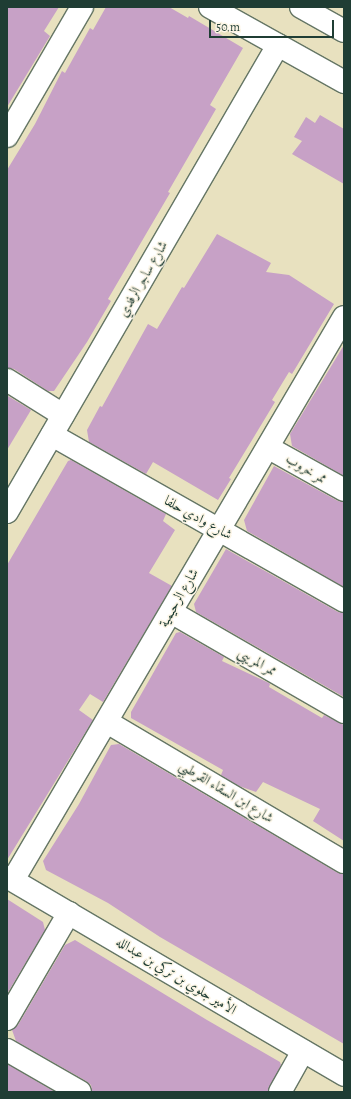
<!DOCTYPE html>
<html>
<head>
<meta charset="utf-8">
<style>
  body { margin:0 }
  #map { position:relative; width:351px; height:1099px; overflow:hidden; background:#e8e1bf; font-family:Alegreya,Amiri,serif }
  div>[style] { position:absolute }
  .building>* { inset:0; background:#c7a1c6 }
  .roads { filter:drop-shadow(1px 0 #657665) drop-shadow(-1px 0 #657665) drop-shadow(0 1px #657665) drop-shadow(0 -1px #657665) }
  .minor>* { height:22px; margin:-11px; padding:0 11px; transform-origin:11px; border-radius:11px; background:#fff }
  span { translate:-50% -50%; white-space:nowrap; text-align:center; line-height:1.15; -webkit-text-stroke:3px #fcf5e5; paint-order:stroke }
  .street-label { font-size:14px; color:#1f3d34 }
  .frame { position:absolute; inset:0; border:8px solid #1f3d34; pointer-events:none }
  .scale { position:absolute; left:209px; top:20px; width:125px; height:18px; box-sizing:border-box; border:2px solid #1f3d34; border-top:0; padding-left:5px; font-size:12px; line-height:14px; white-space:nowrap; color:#1f3d34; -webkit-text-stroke:3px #fcf5e5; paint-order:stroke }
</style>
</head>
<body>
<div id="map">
  <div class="building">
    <i style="clip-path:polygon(7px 7px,59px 7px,44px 31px,50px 36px,7px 107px)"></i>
    <i style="clip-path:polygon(106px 7px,169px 7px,188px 18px,189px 16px,243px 48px,210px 105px,216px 109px,168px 192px,170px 193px,108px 299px,111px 301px,87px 342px,54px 391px,48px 391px,14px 369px,7px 368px,7px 170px,35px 124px,62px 71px,65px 73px,90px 28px,93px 30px)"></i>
    <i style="clip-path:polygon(320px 115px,344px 129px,344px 184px,292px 154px,302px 141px,294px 137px,306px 117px,315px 123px)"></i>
    <i style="clip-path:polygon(217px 234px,271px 263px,266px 272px,289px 275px,334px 304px,292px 374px,289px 372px,272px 400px,275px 402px,229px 478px,231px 479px,218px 500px,153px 462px,146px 474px,89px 442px,87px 430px,100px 406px,102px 407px,148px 324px,157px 329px,182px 287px,184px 288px)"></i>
    <i style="clip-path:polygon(344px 345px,344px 476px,292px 446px,290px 434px)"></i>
    <i style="clip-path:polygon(8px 396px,31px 410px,7px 450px,7px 398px)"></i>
    <i style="clip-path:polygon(71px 460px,166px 514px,163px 521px,175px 530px,149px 573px,172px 586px,103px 702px,90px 694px,79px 710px,93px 720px,7px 860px,7px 565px,68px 461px)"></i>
    <i style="clip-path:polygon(274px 466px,338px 501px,344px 502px,344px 587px,247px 531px,244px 520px)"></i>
    <i style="clip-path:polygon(226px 549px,338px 612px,344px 613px,344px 697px,196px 612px,194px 604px)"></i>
    <i style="clip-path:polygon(180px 632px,224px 657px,222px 661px,269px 683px,270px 684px,269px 687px,322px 718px,324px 715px,344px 725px,344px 841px,313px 821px,320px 809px,263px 782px,256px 792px,239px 786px,221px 775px,223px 770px,131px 718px,131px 712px,176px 633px)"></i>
    <i style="clip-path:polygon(119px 744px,338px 873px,344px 874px,344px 1044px,160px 937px,108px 903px,46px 870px,43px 861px,79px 804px,111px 745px)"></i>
    <i style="clip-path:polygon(7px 899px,43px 922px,45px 930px,7px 994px)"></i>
    <i style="clip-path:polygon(75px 940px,207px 1020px,280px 1062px,281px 1065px,268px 1092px,92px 1092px,91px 1085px,86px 1081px,16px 1041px,12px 1030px,18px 1025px,65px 945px)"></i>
    <i style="clip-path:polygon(7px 1064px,55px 1092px,7px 1092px)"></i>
  </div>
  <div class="roads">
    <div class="minor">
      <i style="left:210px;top:7px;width:154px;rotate:29.2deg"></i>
      <i style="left:301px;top:7px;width:49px;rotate:29.2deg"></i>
      <i style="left:7px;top:136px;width:149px;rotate:-59.8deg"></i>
      <i style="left:7px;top:380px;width:66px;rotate:32deg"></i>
      <i style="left:52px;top:435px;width:336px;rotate:29.6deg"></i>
      <i style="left:269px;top:448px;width:86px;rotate:29.2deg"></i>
      <i style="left:7px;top:512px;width:540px;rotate:-59.87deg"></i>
      <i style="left:171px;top:612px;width:200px;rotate:30deg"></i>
      <i style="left:107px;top:722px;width:275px;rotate:30.6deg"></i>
      <i style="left:7px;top:877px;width:391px;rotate:30.4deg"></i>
      <i style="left:13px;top:880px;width:653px;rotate:-59.55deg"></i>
      <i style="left:7px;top:1019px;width:123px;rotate:-59.7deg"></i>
      <i style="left:7px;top:1050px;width:84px;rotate:29.9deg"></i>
      <i style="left:280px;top:1092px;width:47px;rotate:-60.7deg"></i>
    </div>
  </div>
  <div class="street-label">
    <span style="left:143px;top:279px;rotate:-60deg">شارع ساجر الرفدي</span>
    <span style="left:306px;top:469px;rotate:30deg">ممر خروب</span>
    <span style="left:198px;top:518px;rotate:29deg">شارع وادي حلفا</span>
    <span style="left:179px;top:598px;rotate:-60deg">شارع الرحيمية</span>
    <span style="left:257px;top:662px;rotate:30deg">ممر المريبي</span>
    <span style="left:226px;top:792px;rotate:31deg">شارع ابن السقاء القرطبي</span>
    <span style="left:176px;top:976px;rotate:31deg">الأمير جلوي بن تركي بن عبدالله</span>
  </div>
  <div class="frame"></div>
  <div class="scale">50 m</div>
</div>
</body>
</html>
